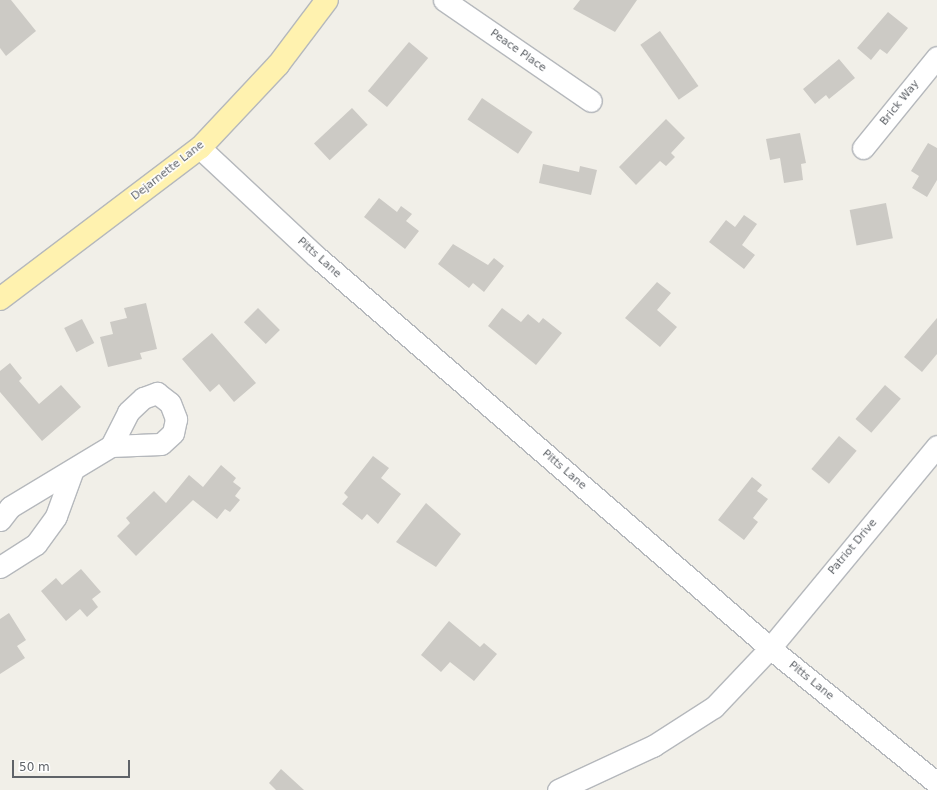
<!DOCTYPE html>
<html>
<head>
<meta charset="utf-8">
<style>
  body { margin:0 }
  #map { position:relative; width:937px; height:790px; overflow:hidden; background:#f1efe8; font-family:"DejaVu Sans",sans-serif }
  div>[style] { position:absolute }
  .building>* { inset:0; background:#cccac5; transform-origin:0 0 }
  .roads { filter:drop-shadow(1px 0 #b5b8bc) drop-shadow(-1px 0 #b5b8bc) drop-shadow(0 1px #b5b8bc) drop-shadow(0 -1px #b5b8bc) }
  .minor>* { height:21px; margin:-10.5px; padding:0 10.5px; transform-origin:10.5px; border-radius:10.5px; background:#fff }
  .major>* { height:22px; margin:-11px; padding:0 11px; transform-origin:11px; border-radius:11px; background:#fff2af }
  span { translate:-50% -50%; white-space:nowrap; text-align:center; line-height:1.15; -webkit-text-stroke:3px #fff; paint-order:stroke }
  .street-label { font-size:11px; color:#5f6368 }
  .scale { position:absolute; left:12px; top:760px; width:118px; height:18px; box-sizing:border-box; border:2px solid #5f6368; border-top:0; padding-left:5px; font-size:12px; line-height:14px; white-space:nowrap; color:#5f6368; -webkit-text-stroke:3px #fff; paint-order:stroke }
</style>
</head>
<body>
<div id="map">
  <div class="building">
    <i style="clip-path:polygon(0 0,11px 0,36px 31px,6px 56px,0 48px)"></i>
    <i style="clip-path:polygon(580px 0,637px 0,615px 32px,573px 9px)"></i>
    <i style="clip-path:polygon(888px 12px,908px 28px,887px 54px,880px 49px,871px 60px,857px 48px)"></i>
    <i style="left:660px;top:31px;width:67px;height:24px;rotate:55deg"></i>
    <i style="left:409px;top:42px;width:25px;height:64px;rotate:40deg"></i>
    <i style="clip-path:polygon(839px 59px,855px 78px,829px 99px,826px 95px,815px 104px,803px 89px)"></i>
    <i style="left:482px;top:98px;width:61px;height:26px;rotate:34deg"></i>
    <i style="left:352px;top:108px;width:23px;height:52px;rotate:47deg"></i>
    <i style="clip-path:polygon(666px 119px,685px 138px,671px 153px,675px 157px,666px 166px,660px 161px,636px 185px,619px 167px)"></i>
    <i style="clip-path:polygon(800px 133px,806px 163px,801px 164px,803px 180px,784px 183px,780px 158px,770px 160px,766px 139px)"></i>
    <i style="clip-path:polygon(928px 143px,937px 148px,937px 180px,927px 197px,912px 188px,919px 176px,911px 171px)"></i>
    <i style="clip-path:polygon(543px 164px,579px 172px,580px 166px,597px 170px,591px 195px,539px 183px)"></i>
    <i style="clip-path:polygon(379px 198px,397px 212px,401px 206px,412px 214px,406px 221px,419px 231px,405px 249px,364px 217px)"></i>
    <i style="left:886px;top:203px;width:36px;height:37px;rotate:79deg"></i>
    <i style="clip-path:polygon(744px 215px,757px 224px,742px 245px,755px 255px,744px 269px,709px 242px,726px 220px,735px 227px)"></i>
    <i style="clip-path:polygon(453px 244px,488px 265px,494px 258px,504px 266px,484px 292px,473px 283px,469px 288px,438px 264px)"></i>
    <i style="clip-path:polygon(657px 282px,671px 293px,657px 310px,677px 327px,660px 347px,625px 318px)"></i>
    <i style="clip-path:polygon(146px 303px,157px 349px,140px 353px,142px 359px,108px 367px,100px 337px,113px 334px,110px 322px,127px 318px,124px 308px)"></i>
    <i style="left:258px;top:308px;width:31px;height:20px;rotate:45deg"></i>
    <i style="clip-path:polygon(502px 308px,521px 322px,528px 314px,539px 323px,543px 318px,562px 333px,536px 365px,488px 326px)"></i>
    <i style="clip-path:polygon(937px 318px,937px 354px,922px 372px,904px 357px)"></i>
    <i style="left:82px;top:319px;width:27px;height:20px;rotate:63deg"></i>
    <i style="clip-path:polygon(212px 333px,256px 383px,234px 402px,219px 384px,210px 392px,182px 359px)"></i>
    <i style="clip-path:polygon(10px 363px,22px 378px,19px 381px,39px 404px,61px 385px,81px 407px,42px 441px,0 392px,0 371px)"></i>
    <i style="left:885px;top:385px;width:21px;height:45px;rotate:41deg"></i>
    <i style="left:839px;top:436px;width:23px;height:43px;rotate:40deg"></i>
    <i style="clip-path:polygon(373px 456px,389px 468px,381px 478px,401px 494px,378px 524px,367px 514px,362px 520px,342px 504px,348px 497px,344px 493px)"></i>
    <i style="clip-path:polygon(221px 465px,236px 478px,233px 482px,241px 488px,235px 496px,240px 500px,230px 512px,225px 509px,217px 519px,193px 500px,136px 556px,117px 536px,130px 523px,126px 518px,154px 491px,166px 503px,189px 475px,203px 487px)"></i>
    <i style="clip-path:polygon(752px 477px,762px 485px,757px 491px,768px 499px,753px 518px,758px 522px,744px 540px,718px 520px)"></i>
    <i style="clip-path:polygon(426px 503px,461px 534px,436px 567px,396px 542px)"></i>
    <i style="clip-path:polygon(81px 569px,101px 592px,92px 599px,98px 607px,87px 617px,80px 609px,66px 621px,41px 591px,56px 578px,62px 585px)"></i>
    <i style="clip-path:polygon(9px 613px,26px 640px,17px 646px,25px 658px,0 674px,0 619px)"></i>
    <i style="clip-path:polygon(449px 621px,480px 647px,484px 643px,497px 654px,474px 681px,450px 662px,441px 672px,421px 655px)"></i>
    <i style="clip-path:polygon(281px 769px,304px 790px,276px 790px,269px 783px)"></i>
  </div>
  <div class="roads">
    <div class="minor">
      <i style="left:444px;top:0;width:178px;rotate:34.5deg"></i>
      <i style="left:200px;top:148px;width:160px;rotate:43deg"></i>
      <i style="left:317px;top:257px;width:598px;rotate:40.8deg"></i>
      <i style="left:770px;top:648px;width:215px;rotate:39deg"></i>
      <i style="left:863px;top:148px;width:117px;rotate:-50.9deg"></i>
      <i style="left:0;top:520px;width:16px;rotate:-52deg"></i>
      <i style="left:10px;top:507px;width:118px;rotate:-31.1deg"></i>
      <i style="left:111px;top:446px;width:38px;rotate:-63deg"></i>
      <i style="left:128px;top:412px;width:21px;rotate:-43deg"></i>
      <i style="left:143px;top:398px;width:15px;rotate:-20deg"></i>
      <i style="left:157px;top:393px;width:16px;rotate:38deg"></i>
      <i style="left:170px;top:403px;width:17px;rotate:69deg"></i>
      <i style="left:176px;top:419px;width:14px;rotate:102deg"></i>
      <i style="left:173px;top:433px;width:16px;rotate:137deg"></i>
      <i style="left:161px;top:444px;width:50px;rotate:177.7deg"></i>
      <i style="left:0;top:567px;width:43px;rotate:-32.6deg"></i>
      <i style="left:36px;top:544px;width:34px;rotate:-54deg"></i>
      <i style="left:56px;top:516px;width:47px;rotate:-70deg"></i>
      <i style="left:558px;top:790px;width:105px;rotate:-24.9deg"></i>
      <i style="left:653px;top:746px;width:72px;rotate:-32.6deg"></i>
      <i style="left:714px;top:707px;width:81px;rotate:-46.5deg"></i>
      <i style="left:770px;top:648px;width:262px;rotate:-50.4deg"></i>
    </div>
    <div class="major">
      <i style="left:0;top:299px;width:251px;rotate:-37.1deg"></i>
      <i style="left:200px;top:148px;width:114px;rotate:-46.8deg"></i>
      <i style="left:278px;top:65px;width:81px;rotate:-53deg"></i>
    </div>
  </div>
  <div class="street-label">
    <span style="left:518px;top:51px;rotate:35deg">Peace Place</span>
    <span style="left:900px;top:103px;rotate:-51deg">Brick Way</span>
    <span style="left:168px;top:171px;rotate:-38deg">Dejarnette Lane</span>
    <span style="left:319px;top:258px;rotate:42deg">Pitts Lane</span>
    <span style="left:564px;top:470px;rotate:41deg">Pitts Lane</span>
    <span style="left:853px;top:547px;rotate:-50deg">Patriot Drive</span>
    <span style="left:811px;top:681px;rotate:39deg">Pitts Lane</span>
  </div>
  <div class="scale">50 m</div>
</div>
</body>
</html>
